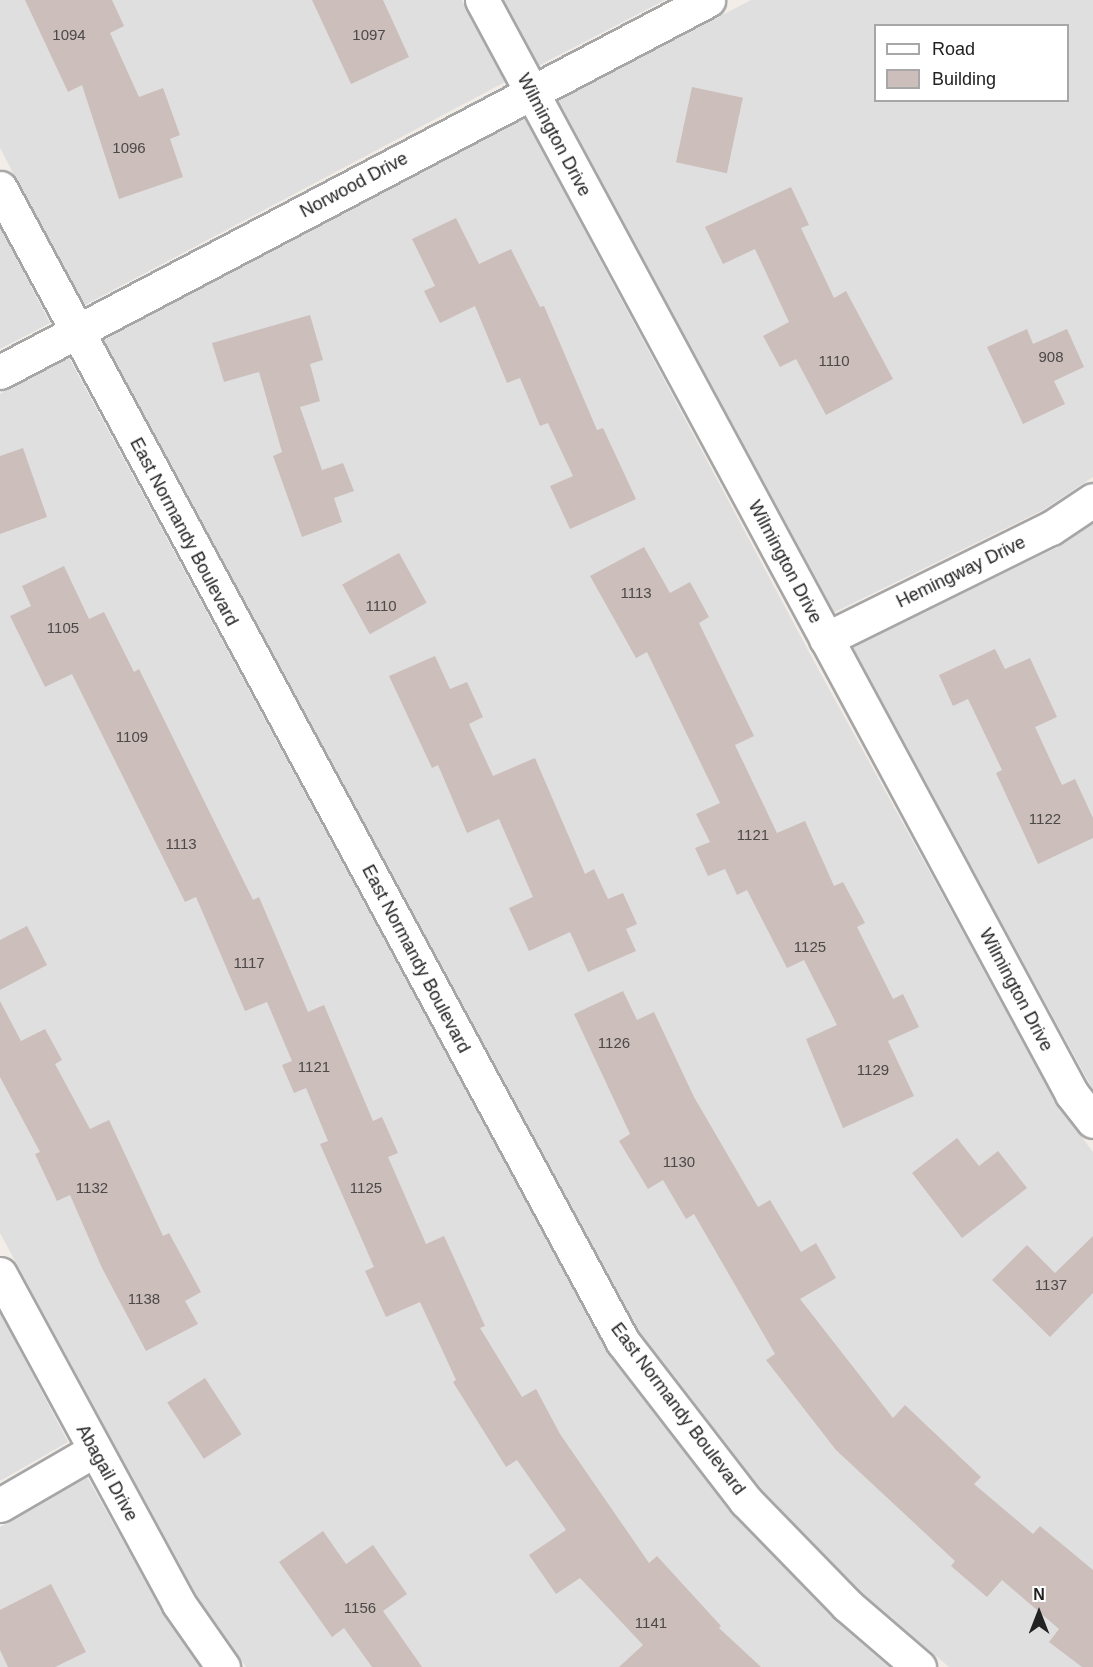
<!DOCTYPE html>
<html>
<head>
<meta charset="utf-8">
<style>
  body { margin:0 }
  #map { position:relative; width:1093px; height:1667px; overflow:hidden; background:#f3ede8; font-family:Arial,sans-serif }
  div>[style] { position:absolute }
  .residential>* { inset:0; background:#e0dfdf }
  .building>* { inset:0; background:#cbbebb; transform-origin:0 0 }
  .roads { filter:drop-shadow(2px 0 #a6a6a6) drop-shadow(-2px 0 #a6a6a6) drop-shadow(0 2px #a6a6a6) drop-shadow(0 -2px #a6a6a6) }
  .minor>* { height:33px; margin:-16.5px; padding:0 16.5px; transform-origin:16.5px; border-radius:16.5px; background:#fff }
  .tertiary>* { height:33px; margin:-16.5px; padding:0 16.5px; transform-origin:16.5px; border-radius:16.5px; background:#fff }
  span { translate:-50% -50%; white-space:nowrap; text-align:center; line-height:1.15; -webkit-text-stroke:4.5px #fff; paint-order:stroke }
  .number-label { font-size:15px; color:#4c4948 }
  .number-label span { -webkit-text-stroke-width:0 }
  .street-label { font-size:18px; color:#222 }
  .legend { position:absolute; left:874px; top:24px; width:195px; height:78px; box-sizing:border-box; background:#fff; border:2px solid #a7a7a7; margin:0; padding:8px 10px; list-style:none; font-size:18px; color:#222 }
  .legend li { display:flex; align-items:center; gap:12px; height:30px }
  .legend b { width:30px; border:2px solid #a7a7a7 }
  .north { position:absolute; left:1009px; top:1583px; width:60px; height:60px; -webkit-text-stroke:4px #fff; paint-order:stroke; rotate:0deg; font-size:16px; font-weight:700; line-height:24px; text-align:center; color:#222 }
  .north::after { content:''; display:block; margin:auto; width:21px; height:27px; background:#222; clip-path:polygon(50% 0,100% 100%,50% 72%,0 100%) }
</style>
</head>
<body>
<div id="map">
  <div class="residential">
    <i style="clip-path:polygon(0 0,462px 0,505px 82px,83px 306px,0 148px)"></i>
    <i style="clip-path:polygon(503px 0,665px 0,538px 66px)"></i>
    <i style="clip-path:polygon(evenodd,751px 0,1093px 0,1093px 477px,1043px 510px,833px 613px,557px 101px,751px 0,876px 26px,1068px 26px,1068px 100px,876px 100px,876px 26px)"></i>
    <i style="clip-path:polygon(524px 117px,816px 665px,1057px 1104px,1093px 1152px,1093px 1667px,949px 1667px,858px 1589px,759px 1487px,637px 1330px,101px 341px)"></i>
    <i style="clip-path:polygon(0 227px,50px 323px,0 349px)"></i>
    <i style="clip-path:polygon(69px 358px,609px 1355px,733px 1514px,836px 1621px,889px 1667px,246px 1667px,193px 1592px,0 1233px,0 394px)"></i>
    <i style="clip-path:polygon(1093px 523px,1093px 1090px,851px 648px,1058px 547px)"></i>
    <i style="clip-path:polygon(0 1312px,68px 1442px,0 1481px)"></i>
    <i style="clip-path:polygon(87px 1477px,164px 1614px,200px 1667px,0 1667px,0 1527px)"></i>
  </div>
  <div class="building">
    <i style="clip-path:polygon(25px 0,112px 0,124px 26px,110px 33px,139px 97px,163px 88px,180px 135px,170px 139px,183px 177px,119px 199px,82px 85px,68px 92px)"></i>
    <i style="clip-path:polygon(312px 0,383px 0,409px 57px,351px 84px)"></i>
    <i style="left:692px;top:87px;width:52px;height:77px;rotate:12deg"></i>
    <i style="clip-path:polygon(791px 187px,809px 225px,801px 228px,834px 298px,846px 291px,893px 379px,826px 415px,796px 359px,780px 367px,763px 336px,789px 322px,755px 249px,723px 264px,705px 227px)"></i>
    <i style="clip-path:polygon(456px 218px,479px 264px,511px 249px,540px 307px,544px 306px,597px 430px,603px 428px,636px 499px,570px 529px,550px 486px,573px 476px,548px 423px,540px 426px,520px 378px,507px 383px,475px 306px,440px 323px,424px 291px,435px 286px,412px 239px)"></i>
    <i style="clip-path:polygon(310px 315px,323px 360px,310px 364px,320px 401px,300px 407px,322px 470px,343px 463px,354px 491px,334px 498px,342px 522px,302px 537px,273px 456px,282px 452px,259px 372px,224px 382px,212px 343px)"></i>
    <i style="clip-path:polygon(1027px 329px,1033px 344px,1067px 329px,1084px 367px,1054px 381px,1065px 404px,1023px 424px,987px 347px)"></i>
    <i style="clip-path:polygon(23px 448px,47px 517px,0 534px,0 456px)"></i>
    <i style="clip-path:polygon(644px 547px,670px 593px,690px 582px,709px 617px,699px 623px,754px 736px,735px 745px,777px 833px,805px 821px,834px 886px,843px 882px,865px 923px,857px 927px,893px 999px,903px 994px,919px 1027px,888px 1041px,914px 1096px,843px 1128px,806px 1039px,837px 1025px,804px 960px,787px 968px,747px 890px,737px 895px,725px 869px,708px 876px,695px 848px,710px 842px,696px 814px,720px 803px,647px 652px,636px 658px,590px 576px)"></i>
    <i style="left:399px;top:553px;width:57px;height:65px;rotate:61deg"></i>
    <i style="clip-path:polygon(64px 566px,89px 619px,104px 612px,134px 672px,139px 669px,253px 900px,259px 897px,308px 1012px,324px 1005px,373px 1121px,382px 1117px,398px 1153px,388px 1157px,426px 1244px,444px 1236px,485px 1326px,480px 1328px,522px 1397px,536px 1389px,560px 1434px,649px 1563px,657px 1556px,721px 1626px,719px 1628px,761px 1667px,619px 1667px,643px 1645px,580px 1578px,556px 1594px,529px 1555px,566px 1530px,517px 1460px,506px 1467px,453px 1382px,456px 1380px,420px 1302px,386px 1317px,365px 1271px,374px 1267px,320px 1144px,328px 1141px,306px 1088px,294px 1093px,282px 1065px,292px 1061px,267px 1002px,245px 1011px,196px 897px,185px 902px,72px 674px,45px 687px,10px 616px,31px 606px,22px 586px)"></i>
    <i style="clip-path:polygon(995px 649px,1005px 669px,1030px 658px,1057px 717px,1035px 727px,1062px 785px,1075px 779px,1093px 818px,1093px 838px,1038px 864px,996px 773px,1002px 770px,968px 699px,953px 706px,939px 675px)"></i>
    <i style="clip-path:polygon(435px 656px,450px 689px,467px 682px,483px 717px,469px 724px,493px 776px,535px 758px,585px 874px,594px 869px,608px 899px,623px 893px,637px 924px,626px 929px,636px 951px,588px 972px,570px 932px,529px 951px,509px 908px,533px 897px,499px 819px,467px 833px,438px 765px,432px 768px,389px 676px)"></i>
    <i style="clip-path:polygon(27px 926px,47px 965px,0 990px,0 940px)"></i>
    <i style="clip-path:polygon(623px 991px,637px 1020px,654px 1012px,694px 1097px,758px 1207px,770px 1200px,801px 1252px,816px 1243px,836px 1278px,800px 1299px,893px 1418px,905px 1405px,981px 1477px,974px 1484px,1033px 1534px,1040px 1526px,1093px 1570px,1093px 1667px,1082px 1667px,1049px 1642px,1059px 1629px,1002px 1580px,987px 1597px,951px 1566px,955px 1561px,836px 1450px,766px 1360px,775px 1354px,694px 1214px,686px 1219px,663px 1180px,648px 1189px,619px 1141px,630px 1134px,574px 1014px)"></i>
    <i style="clip-path:polygon(0 1001px,21px 1041px,45px 1029px,62px 1060px,55px 1064px,90px 1129px,109px 1120px,163px 1236px,169px 1233px,201px 1292px,185px 1301px,198px 1324px,146px 1351px,102px 1268px,70px 1195px,57px 1201px,35px 1154px,40px 1152px,0 1077px)"></i>
    <i style="clip-path:polygon(957px 1138px,979px 1166px,998px 1151px,1027px 1188px,962px 1238px,912px 1173px)"></i>
    <i style="clip-path:polygon(1093px 1236px,1093px 1293px,1050px 1337px,992px 1280px,1027px 1245px,1055px 1273px)"></i>
    <i style="left:205px;top:1378px;width:67px;height:45px;rotate:57deg"></i>
    <i style="clip-path:polygon(323px 1531px,346px 1564px,373px 1545px,407px 1594px,383px 1611px,422px 1667px,372px 1667px,344px 1628px,332px 1637px,279px 1562px)"></i>
    <i style="clip-path:polygon(51px 1584px,86px 1652px,55px 1667px,8px 1667px,0 1650px,0 1610px)"></i>
  </div>
  <div class="roads">
    <div class="minor">
      <i style="left:482px;top:0;width:1243px;rotate:61.66deg"></i>
      <i style="left:1072px;top:1094px;width:34px;rotate:52deg"></i>
      <i style="left:0;top:372px;width:800px;rotate:-27.72deg"></i>
      <i style="left:826px;top:639px;width:251px;rotate:-26.3deg"></i>
      <i style="left:1051px;top:528px;width:50px;rotate:-33.7deg"></i>
      <i style="left:0;top:1274px;width:375px;rotate:61.5deg"></i>
      <i style="left:179px;top:1604px;width:77px;rotate:55.1deg"></i>
      <i style="left:0;top:1505px;width:108px;rotate:-30.1deg"></i>
    </div>
    <div class="tertiary">
      <i style="left:0;top:188px;width:1311px;rotate:61.64deg"></i>
      <i style="left:623px;top:1342px;width:201px;rotate:52.3deg"></i>
      <i style="left:746px;top:1501px;width:145px;rotate:45.8deg"></i>
      <i style="left:847px;top:1605px;width:95px;rotate:40.7deg"></i>
    </div>
  </div>
  <div class="number-label">
    <span style="left:69px;top:35px">1094</span>
    <span style="left:369px;top:35px">1097</span>
    <span style="left:129px;top:148px">1096</span>
    <span style="left:1051px;top:357px">908</span>
    <span style="left:834px;top:361px">1110</span>
    <span style="left:636px;top:593px">1113</span>
    <span style="left:381px;top:606px">1110</span>
    <span style="left:63px;top:628px">1105</span>
    <span style="left:132px;top:737px">1109</span>
    <span style="left:1045px;top:819px">1122</span>
    <span style="left:753px;top:835px">1121</span>
    <span style="left:181px;top:844px">1113</span>
    <span style="left:810px;top:947px">1125</span>
    <span style="left:249px;top:963px">1117</span>
    <span style="left:614px;top:1043px">1126</span>
    <span style="left:314px;top:1067px">1121</span>
    <span style="left:873px;top:1070px">1129</span>
    <span style="left:679px;top:1162px">1130</span>
    <span style="left:92px;top:1188px">1132</span>
    <span style="left:366px;top:1188px">1125</span>
    <span style="left:1051px;top:1285px">1137</span>
    <span style="left:144px;top:1299px">1138</span>
    <span style="left:360px;top:1608px">1156</span>
    <span style="left:651px;top:1623px">1141</span>
  </div>
  <div class="street-label">
    <span style="left:554px;top:135px;rotate:62deg">Wilmington Drive</span>
    <span style="left:354px;top:185px;rotate:-28deg">Norwood Drive</span>
    <span style="left:184px;top:532px;rotate:62deg">East Normandy Boulevard</span>
    <span style="left:785px;top:562px;rotate:62deg">Wilmington Drive</span>
    <span style="left:961px;top:572px;rotate:-26deg">Hemingway Drive</span>
    <span style="left:416px;top:959px;rotate:62deg">East Normandy Boulevard</span>
    <span style="left:1016px;top:990px;rotate:62deg">Wilmington Drive</span>
    <span style="left:678px;top:1409px;rotate:53deg">East Normandy Boulevard</span>
    <span style="left:107px;top:1473px;rotate:61deg">Abagail Drive</span>
  </div>
  <ul class="legend">
  <li><b style="height:8px;background:#fff"></b>Road</li>
  <li><b style="height:16px;background:#cbbebb"></b>Building</li>
  </ul>
  <div class="north">N</div>
</div>
</body>
</html>
